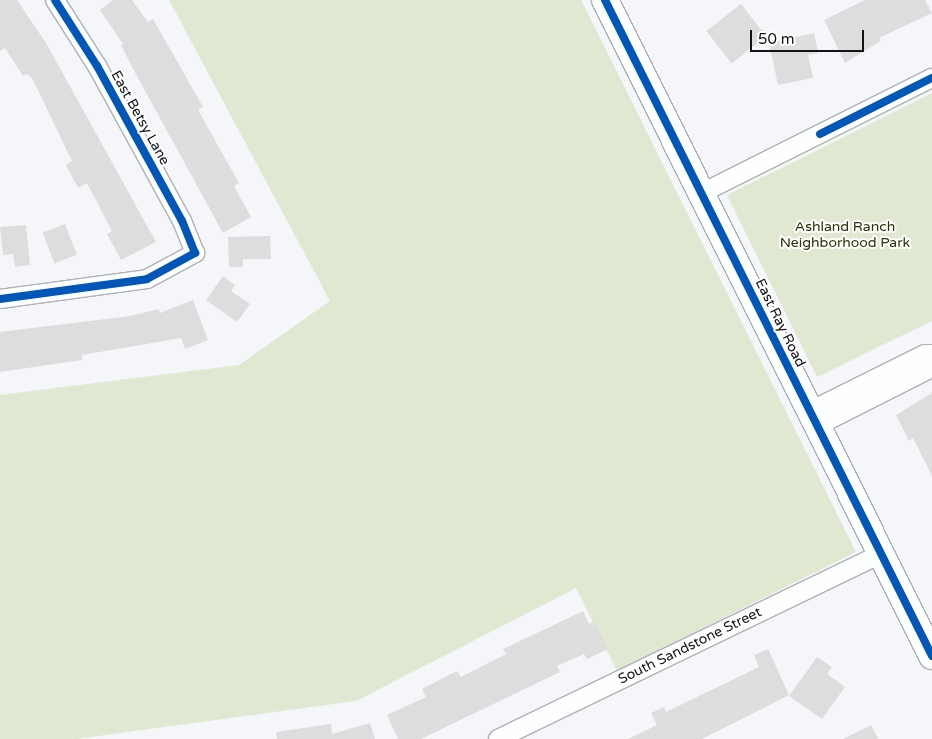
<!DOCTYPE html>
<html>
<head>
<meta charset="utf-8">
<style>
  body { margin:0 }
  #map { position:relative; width:932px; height:739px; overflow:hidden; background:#f4f6f9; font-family:"Varela Round",sans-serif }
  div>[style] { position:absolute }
  .green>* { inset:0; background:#e1e8d1 }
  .building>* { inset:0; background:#ddddde; transform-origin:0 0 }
  .roads { filter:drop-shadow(1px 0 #b0b1b4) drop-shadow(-1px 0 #b0b1b4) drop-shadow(0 1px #b0b1b4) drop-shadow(0 -1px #b0b1b4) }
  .street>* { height:18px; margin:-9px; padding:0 9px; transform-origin:9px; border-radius:9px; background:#fdfefe }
  .primary>* { height:26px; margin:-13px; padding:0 13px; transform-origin:13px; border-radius:13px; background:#fdfefe }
  .cycleway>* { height:8px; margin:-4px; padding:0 4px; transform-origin:4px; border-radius:4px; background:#0057b8 }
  span { translate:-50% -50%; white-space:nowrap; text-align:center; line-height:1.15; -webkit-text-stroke:4px #fff; paint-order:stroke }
  .street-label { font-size:14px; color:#131417 }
  .park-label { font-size:14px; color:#2b3405 }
  .scale { position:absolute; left:750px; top:30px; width:114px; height:22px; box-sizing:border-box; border:2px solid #131417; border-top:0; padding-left:6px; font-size:15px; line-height:18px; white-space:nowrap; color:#131417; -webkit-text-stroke:4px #fff; paint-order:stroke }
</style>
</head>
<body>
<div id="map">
  <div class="green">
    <i style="clip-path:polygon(169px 0,581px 0,856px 552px,617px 671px,576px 588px,356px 701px,76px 739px,0 739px,0 395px,239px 365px,330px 301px)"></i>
    <i style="clip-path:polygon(932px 93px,932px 321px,817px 377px,727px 195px)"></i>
  </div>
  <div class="building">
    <i style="clip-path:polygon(0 0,17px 0,46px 43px,156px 242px,121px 260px,107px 234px,112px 231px,87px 183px,78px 188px,66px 165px,72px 161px,32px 78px,27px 74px,23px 76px,5px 48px,0 51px)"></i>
    <i style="clip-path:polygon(113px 0,132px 0,148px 22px,153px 19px,203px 107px,198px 110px,239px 183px,234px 186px,251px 217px,223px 233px,132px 67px,121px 45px,123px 44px,100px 10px)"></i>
    <i style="clip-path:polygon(865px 0,925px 0,932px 13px,879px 38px,881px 41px,845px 63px,824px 20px)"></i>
    <i style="left:741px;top:4px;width:41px;height:44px;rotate:52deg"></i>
    <i style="clip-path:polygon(814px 33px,818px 53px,808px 55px,813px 78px,778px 85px,769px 43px)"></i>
    <i style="left:65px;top:224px;width:33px;height:24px;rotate:69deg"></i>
    <i style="clip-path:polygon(26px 225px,30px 265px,15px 267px,13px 254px,3px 255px,0 227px)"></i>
    <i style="clip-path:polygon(270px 236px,271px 259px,243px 259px,243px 267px,229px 267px,228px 237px)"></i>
    <i style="clip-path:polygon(223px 276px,235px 285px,231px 291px,250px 304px,237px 322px,206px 300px)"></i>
    <i style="clip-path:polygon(193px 300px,208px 340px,185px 349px,181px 338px,82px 355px,82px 360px,0 372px,0 332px,130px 316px,159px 309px,160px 313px)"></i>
    <i style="clip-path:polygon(932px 393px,932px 476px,913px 438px,909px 441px,896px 415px)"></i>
    <i style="clip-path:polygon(583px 611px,589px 624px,594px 621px,608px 649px,587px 659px,584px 654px,557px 666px,560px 672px,421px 739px,398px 739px,387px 715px,426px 697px,422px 689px,457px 671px,461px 677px,506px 654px,503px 649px)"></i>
    <i style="clip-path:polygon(768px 649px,789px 695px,702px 739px,628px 739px,657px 725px,651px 713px,664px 707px,666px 712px,759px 667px,754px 655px)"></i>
    <i style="clip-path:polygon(817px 657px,832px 667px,827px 674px,845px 687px,822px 719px,789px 696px)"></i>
    <i style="clip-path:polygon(370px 723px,375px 739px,277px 739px,276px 732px,331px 724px,332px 734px)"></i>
    <i style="clip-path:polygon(871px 725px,878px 739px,843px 739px)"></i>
  </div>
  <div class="roads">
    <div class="street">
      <i style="left:702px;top:193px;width:257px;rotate:-26.6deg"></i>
      <i style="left:0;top:299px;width:148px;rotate:-7.7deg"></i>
      <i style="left:147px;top:279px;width:55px;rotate:-28.4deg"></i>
      <i style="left:195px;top:253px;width:35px;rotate:-112deg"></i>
      <i style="left:182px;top:221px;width:177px;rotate:-118.7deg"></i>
      <i style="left:97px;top:66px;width:78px;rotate:-122.5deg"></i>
      <i style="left:810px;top:411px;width:128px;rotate:-26.4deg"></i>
      <i style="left:925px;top:354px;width:7px"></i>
      <i style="left:817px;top:426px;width:129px;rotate:-26.8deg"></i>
      <i style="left:498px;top:739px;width:425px;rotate:-25.8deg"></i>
    </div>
    <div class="primary">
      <i style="left:605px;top:0;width:733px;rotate:63.5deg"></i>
    </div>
  </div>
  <div class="cycleway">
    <i style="left:605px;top:0;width:733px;rotate:63.5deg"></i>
    <i style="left:820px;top:134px;width:125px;rotate:-26.6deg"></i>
    <i style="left:0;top:299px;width:148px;rotate:-7.7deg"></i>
    <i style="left:147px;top:279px;width:55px;rotate:-28.4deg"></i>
    <i style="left:195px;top:253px;width:35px;rotate:-112deg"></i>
    <i style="left:182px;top:221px;width:177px;rotate:-118.7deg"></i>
    <i style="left:97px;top:66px;width:78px;rotate:-122.5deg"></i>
  </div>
  <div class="street-label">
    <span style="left:140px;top:118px;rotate:61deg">East Betsy Lane</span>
    <span style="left:780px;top:323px;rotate:64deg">East Ray Road</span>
    <span style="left:690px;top:646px;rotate:-26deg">South Sandstone Street</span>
  </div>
  <div class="park-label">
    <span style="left:845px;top:235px">Ashland Ranch<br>Neighborhood Park</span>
  </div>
  <div class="scale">50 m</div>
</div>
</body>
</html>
